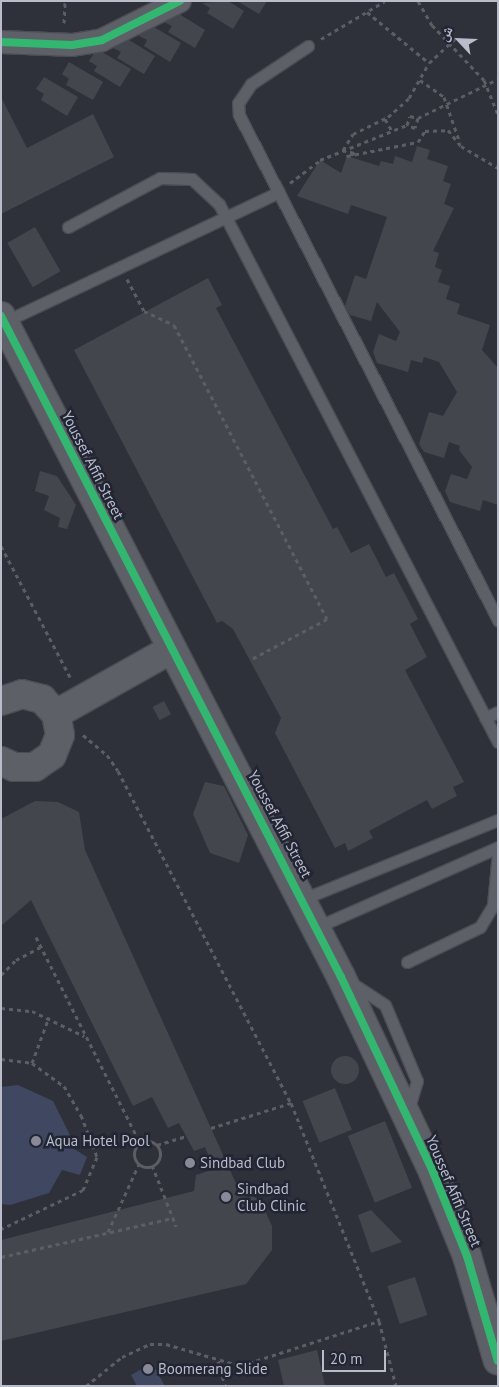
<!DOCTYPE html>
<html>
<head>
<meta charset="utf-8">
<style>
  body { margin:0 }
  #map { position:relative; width:499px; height:1387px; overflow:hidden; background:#2e3139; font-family:"PT Sans","Noto Naskh Arabic",sans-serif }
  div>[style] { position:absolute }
  .water>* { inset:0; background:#3f4761 }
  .building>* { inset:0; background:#43464d; transform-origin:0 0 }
  .round { border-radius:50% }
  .path>* { height:3px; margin-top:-1.5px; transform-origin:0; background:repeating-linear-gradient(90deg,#5c5e64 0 4px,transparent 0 8px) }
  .path>.ring { margin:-1.5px; padding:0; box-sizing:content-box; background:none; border:3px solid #5c5e64; border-radius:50% }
  .roads { filter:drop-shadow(1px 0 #4c4d54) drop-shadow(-1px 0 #4c4d54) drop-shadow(0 1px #4c4d54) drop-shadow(0 -1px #4c4d54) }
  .service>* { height:11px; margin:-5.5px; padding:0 5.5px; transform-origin:5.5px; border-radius:5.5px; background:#5e6067 }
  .minor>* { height:22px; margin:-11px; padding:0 11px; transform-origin:11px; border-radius:11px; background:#5e6067 }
  .tertiary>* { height:28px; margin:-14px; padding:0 14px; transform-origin:14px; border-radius:14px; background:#5e6067 }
  .cycleway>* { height:8px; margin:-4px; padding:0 4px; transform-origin:4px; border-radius:4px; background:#33b770 }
  .dots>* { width:14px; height:14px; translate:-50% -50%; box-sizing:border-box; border:2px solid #212534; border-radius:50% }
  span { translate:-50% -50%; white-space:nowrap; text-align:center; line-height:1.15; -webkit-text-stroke:5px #212534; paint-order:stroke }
  .street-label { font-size:15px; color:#b9bcc9 }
  .poi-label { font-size:15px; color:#b9bcc9 }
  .left { translate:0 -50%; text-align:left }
  .frame { position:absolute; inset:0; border:2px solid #b9bcc9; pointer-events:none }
  .north { position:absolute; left:434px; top:15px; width:50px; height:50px; -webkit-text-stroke:4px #212534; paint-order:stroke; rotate:295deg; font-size:14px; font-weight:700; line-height:20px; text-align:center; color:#b9bcc9 }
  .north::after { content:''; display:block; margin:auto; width:18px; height:22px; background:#b9bcc9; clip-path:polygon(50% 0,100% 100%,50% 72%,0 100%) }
  .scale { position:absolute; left:322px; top:1350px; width:64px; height:22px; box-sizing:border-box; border:2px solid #b9bcc9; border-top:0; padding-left:6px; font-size:15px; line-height:18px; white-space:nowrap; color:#b9bcc9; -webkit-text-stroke:4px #212534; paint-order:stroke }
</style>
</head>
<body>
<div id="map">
  <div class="water">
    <i style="clip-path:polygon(18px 1085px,53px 1101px,70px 1135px,71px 1147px,87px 1157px,80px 1175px,62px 1170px,49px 1193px,10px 1205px,1px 1204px,1px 1087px)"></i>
    <i style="clip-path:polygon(152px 1363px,165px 1386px,137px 1386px,131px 1375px)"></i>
  </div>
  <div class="building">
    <i style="clip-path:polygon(228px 1px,244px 11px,233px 29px,207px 13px,210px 8px,202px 3px)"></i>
    <i style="clip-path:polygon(237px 1px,267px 1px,259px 14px)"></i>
    <i style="clip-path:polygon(171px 9px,205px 30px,195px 48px,168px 32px,172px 26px,164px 22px)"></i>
    <i style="clip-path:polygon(147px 23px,181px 43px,170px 62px,144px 46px,147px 40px,139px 36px)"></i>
    <i style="clip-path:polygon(121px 35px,155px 56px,144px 74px,117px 58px,121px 52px,113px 48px)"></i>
    <i style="clip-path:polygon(97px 49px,131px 69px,120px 87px,94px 71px,97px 66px,89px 61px)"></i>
    <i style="clip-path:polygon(69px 62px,103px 82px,93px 100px,66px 85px,69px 79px,62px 74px)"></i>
    <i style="clip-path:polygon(44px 77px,78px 97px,67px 116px,41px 100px,44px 94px,36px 89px)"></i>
    <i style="clip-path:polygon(1px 97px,27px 148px,93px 114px,114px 157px,1px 214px)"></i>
    <i style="clip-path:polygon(417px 146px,430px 150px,427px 159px,448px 166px,443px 181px,451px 184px,444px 204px,454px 208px,433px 251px,439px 253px,435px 267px,442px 270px,438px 282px,450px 286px,446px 299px,460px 304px,457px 314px,490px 325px,482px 350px,498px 368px,498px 505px,483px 500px,480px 511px,450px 502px,445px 491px,451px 474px,467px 479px,472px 467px,459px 450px,460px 446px,449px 442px,444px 458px,424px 452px,419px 444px,429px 412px,443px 416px,457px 392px,439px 362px,424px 357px,422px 363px,411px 360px,408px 372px,377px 363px,373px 352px,379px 334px,396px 341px,400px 332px,377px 302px,371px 321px,350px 315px,345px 306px,355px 275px,366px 279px,387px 217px,351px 205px,348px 214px,297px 196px,320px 160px,341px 173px,347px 156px,379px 166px,381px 161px,393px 164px,395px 156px,412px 162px)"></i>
    <i style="left:35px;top:227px;width:51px;height:32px;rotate:60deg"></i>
    <i style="clip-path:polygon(208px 278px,222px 305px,216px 308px,333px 529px,337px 527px,351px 553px,369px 544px,386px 577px,394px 573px,418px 619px,410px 624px,427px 657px,405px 670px,464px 782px,453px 787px,457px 796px,432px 809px,427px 800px,369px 831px,373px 838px,348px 851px,345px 843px,335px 848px,275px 733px,281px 718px,233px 629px,222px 621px,217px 623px,74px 350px)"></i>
    <i style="clip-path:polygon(40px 471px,57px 476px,76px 505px,67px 529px,58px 527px,60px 518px,44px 510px,49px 496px,35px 491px)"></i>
    <i style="left:164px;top:701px;width:15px;height:13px;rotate:62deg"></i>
    <i style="clip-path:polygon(205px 782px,224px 786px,248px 835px,239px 863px,210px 853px,193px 814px)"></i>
    <i style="clip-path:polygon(35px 801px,58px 802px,79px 812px,85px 850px,239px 1190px,260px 1200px,272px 1226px,272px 1250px,246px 1284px,1px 1341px,1px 1240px,194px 1191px,196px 1175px,214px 1169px,205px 1147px,194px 1151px,179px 1123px,168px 1128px,152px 1097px,133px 1106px,31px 900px,1px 926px,1px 819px)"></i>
    <i class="round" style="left:331px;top:1056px;width:28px;height:28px"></i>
    <i style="left:335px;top:1088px;width:45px;height:35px;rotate:68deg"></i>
    <i style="left:385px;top:1121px;width:72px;height:40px;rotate:68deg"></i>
    <i style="clip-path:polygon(371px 1210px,402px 1242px,371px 1253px,358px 1215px)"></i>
    <i style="left:415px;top:1277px;width:40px;height:29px;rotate:72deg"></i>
    <i style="clip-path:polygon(317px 1350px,325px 1386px,284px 1386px,278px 1360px)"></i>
  </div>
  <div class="path">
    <i style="left:418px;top:1px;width:28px;rotate:60deg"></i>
    <i style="left:432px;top:25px;width:76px;rotate:46.6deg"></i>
    <i style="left:484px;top:80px;width:38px;rotate:68deg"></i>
    <i style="left:367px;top:12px;width:80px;rotate:39.4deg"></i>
    <i style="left:64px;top:23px;width:22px;rotate:-87deg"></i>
    <i style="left:321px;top:39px;width:74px;rotate:-30.7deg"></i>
    <i style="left:420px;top:80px;width:29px;rotate:35deg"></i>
    <i style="left:444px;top:97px;width:49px;rotate:70.8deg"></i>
    <i style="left:418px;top:118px;width:10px;rotate:107deg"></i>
    <i style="left:415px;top:128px;width:9px;rotate:-159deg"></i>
    <i style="left:407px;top:125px;width:9px;rotate:-72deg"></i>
    <i style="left:410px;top:116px;width:8px;rotate:14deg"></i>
    <i style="left:418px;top:118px;width:89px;rotate:-26deg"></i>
    <i style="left:385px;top:119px;width:16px;rotate:60deg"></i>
    <i style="left:342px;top:150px;width:13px;rotate:13deg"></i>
    <i style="left:355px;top:153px;width:9px;rotate:159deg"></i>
    <i style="left:347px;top:156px;width:72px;rotate:-11.2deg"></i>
    <i style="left:418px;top:142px;width:13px;rotate:-58deg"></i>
    <i style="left:425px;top:131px;width:23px;rotate:-2deg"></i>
    <i style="left:448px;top:130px;width:21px;rotate:51deg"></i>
    <i style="left:461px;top:146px;width:43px;rotate:30.7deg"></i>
    <i style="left:343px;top:150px;width:19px;rotate:-58deg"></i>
    <i style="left:353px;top:134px;width:39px;rotate:-26deg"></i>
    <i style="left:388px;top:117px;width:28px;rotate:-42deg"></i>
    <i style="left:409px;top:98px;width:40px;rotate:-60.3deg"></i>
    <i style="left:429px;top:63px;width:40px;rotate:-43deg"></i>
    <i style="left:290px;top:183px;width:38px;rotate:-37deg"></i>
    <i style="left:320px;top:160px;width:94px;rotate:-21.9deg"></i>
    <i style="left:127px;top:279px;width:36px;rotate:62deg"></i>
    <i style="left:144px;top:311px;width:33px;rotate:25deg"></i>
    <i style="left:174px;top:325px;width:331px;rotate:62.5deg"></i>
    <i style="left:327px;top:619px;width:87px;rotate:152deg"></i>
    <i style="left:1px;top:546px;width:150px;rotate:62.2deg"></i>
    <i style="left:83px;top:735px;width:31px;rotate:40deg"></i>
    <i style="left:107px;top:755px;width:19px;rotate:55deg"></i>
    <i style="left:118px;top:771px;width:374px;rotate:62.5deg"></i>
    <i style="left:291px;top:1103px;width:235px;rotate:68deg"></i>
    <i style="left:379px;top:1321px;width:67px;rotate:75.3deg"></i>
    <i style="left:36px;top:937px;width:231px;rotate:63.2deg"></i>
    <i style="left:1px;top:975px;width:21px;rotate:-45deg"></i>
    <i style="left:16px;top:960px;width:27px;rotate:-28deg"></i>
    <i style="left:1px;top:1008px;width:31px;rotate:6deg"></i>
    <i style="left:32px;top:1011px;width:58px;rotate:25.7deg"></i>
    <i style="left:1px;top:1059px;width:31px;rotate:7deg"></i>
    <i style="left:32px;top:1063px;width:39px;rotate:36deg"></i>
    <i style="left:64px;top:1086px;width:34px;rotate:60deg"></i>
    <i style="left:81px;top:1115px;width:45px;rotate:69.1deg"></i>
    <i style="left:97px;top:1157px;width:36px;rotate:113deg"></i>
    <i style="left:83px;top:1190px;width:91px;rotate:154.6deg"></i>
    <i style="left:32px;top:1063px;width:49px;rotate:-69.7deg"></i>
    <i style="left:211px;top:1128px;width:84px;rotate:-17.4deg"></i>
    <i class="ring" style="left:134px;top:1141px;width:23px;height:23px"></i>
    <i style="left:157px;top:1145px;width:30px;rotate:-17deg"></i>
    <i style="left:152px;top:1165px;width:66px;rotate:68.5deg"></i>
    <i style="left:108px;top:1232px;width:75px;rotate:-65.5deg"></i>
    <i style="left:1px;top:1257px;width:175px;rotate:-12.8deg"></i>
    <i style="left:218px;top:1361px;width:26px;rotate:74deg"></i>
    <i style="left:86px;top:1386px;width:46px;rotate:-38.9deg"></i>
    <i style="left:122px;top:1357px;width:31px;rotate:-25deg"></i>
    <i style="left:150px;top:1344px;width:16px"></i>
    <i style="left:166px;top:1344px;width:71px;rotate:16.4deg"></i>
    <i style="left:234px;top:1364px;width:15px;rotate:-4deg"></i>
    <i style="left:249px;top:1363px;width:137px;rotate:-17.9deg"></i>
  </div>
  <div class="roads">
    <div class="service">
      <i style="left:308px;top:46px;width:69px;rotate:146.3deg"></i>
      <i style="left:251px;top:84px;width:23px;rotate:124deg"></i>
      <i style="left:238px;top:103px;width:12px;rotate:85deg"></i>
      <i style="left:239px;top:115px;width:568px;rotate:62.85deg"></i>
      <i style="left:68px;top:227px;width:104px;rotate:-28deg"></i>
      <i style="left:160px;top:178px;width:32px;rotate:2deg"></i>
      <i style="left:192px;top:179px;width:37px;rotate:43deg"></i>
      <i style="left:219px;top:204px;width:606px;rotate:62.59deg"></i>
      <i style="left:4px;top:322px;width:304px;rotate:-25.3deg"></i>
      <i style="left:485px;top:718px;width:14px;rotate:-25deg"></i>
      <i style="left:303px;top:899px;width:210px;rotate:-22.1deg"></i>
      <i style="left:317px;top:927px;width:198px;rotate:-23.8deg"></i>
      <i style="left:407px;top:962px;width:81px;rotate:-25.6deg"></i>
      <i style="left:480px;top:927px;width:26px;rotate:-59deg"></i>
      <i style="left:493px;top:905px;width:53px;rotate:-84.6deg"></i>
      <i style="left:347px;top:980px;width:45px;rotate:33.3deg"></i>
      <i style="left:385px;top:1005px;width:82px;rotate:67.2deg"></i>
      <i style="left:417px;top:1081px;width:30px;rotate:107deg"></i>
    </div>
    <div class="minor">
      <i style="left:1px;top:42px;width:71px;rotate:2.4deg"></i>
      <i style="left:72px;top:45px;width:30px;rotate:-9deg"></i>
      <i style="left:102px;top:40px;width:87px;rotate:-26.6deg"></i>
    </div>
    <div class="tertiary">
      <i style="left:1px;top:316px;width:743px;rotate:62.78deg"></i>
      <i style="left:341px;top:977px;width:216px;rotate:64.7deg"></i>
      <i style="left:433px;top:1172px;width:91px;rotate:68deg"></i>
      <i style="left:467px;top:1256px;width:109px;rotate:73.6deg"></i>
      <i style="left:1px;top:701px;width:22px;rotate:-18deg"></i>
      <i style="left:22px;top:694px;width:21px;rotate:14deg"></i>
      <i style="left:42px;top:699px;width:21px;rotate:47deg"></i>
      <i style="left:56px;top:714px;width:21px;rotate:79deg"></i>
      <i style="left:60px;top:735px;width:22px;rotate:112deg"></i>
      <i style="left:52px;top:755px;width:21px;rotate:145deg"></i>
      <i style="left:35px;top:767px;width:21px;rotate:180deg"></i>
      <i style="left:14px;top:767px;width:14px;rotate:-155deg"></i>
      <i style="left:56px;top:714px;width:133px;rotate:-29.3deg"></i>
    </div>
  </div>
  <div class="cycleway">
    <i style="left:1px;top:42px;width:71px;rotate:2.4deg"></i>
    <i style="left:72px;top:45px;width:30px;rotate:-9deg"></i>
    <i style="left:102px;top:40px;width:87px;rotate:-26.6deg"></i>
    <i style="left:1px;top:316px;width:743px;rotate:62.78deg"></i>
    <i style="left:341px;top:977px;width:216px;rotate:64.7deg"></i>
    <i style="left:433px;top:1172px;width:91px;rotate:68deg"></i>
    <i style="left:467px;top:1256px;width:109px;rotate:73.6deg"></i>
  </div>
  <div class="dots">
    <i style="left:36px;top:1141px;background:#888b97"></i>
    <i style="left:190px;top:1163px;background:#888b97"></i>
    <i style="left:226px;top:1197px;background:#888b97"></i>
    <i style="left:148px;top:1369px;background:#888b97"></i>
  </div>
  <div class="street-label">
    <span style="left:93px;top:465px;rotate:63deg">Youssef Afifi Street</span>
    <span style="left:280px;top:824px;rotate:62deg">Youssef Afifi Street</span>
    <span style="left:454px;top:1191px;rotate:67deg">Youssef Afifi Street</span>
  </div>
  <div class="poi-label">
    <span class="left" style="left:46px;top:1141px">Aqua Hotel Pool</span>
    <span class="left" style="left:200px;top:1163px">Sindbad Club</span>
    <span class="left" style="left:237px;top:1197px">Sindbad<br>Club Clinic</span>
    <span class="left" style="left:158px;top:1369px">Boomerang Slide</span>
  </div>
  <div class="frame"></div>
  <div class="north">ش</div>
  <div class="scale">20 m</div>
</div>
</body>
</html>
